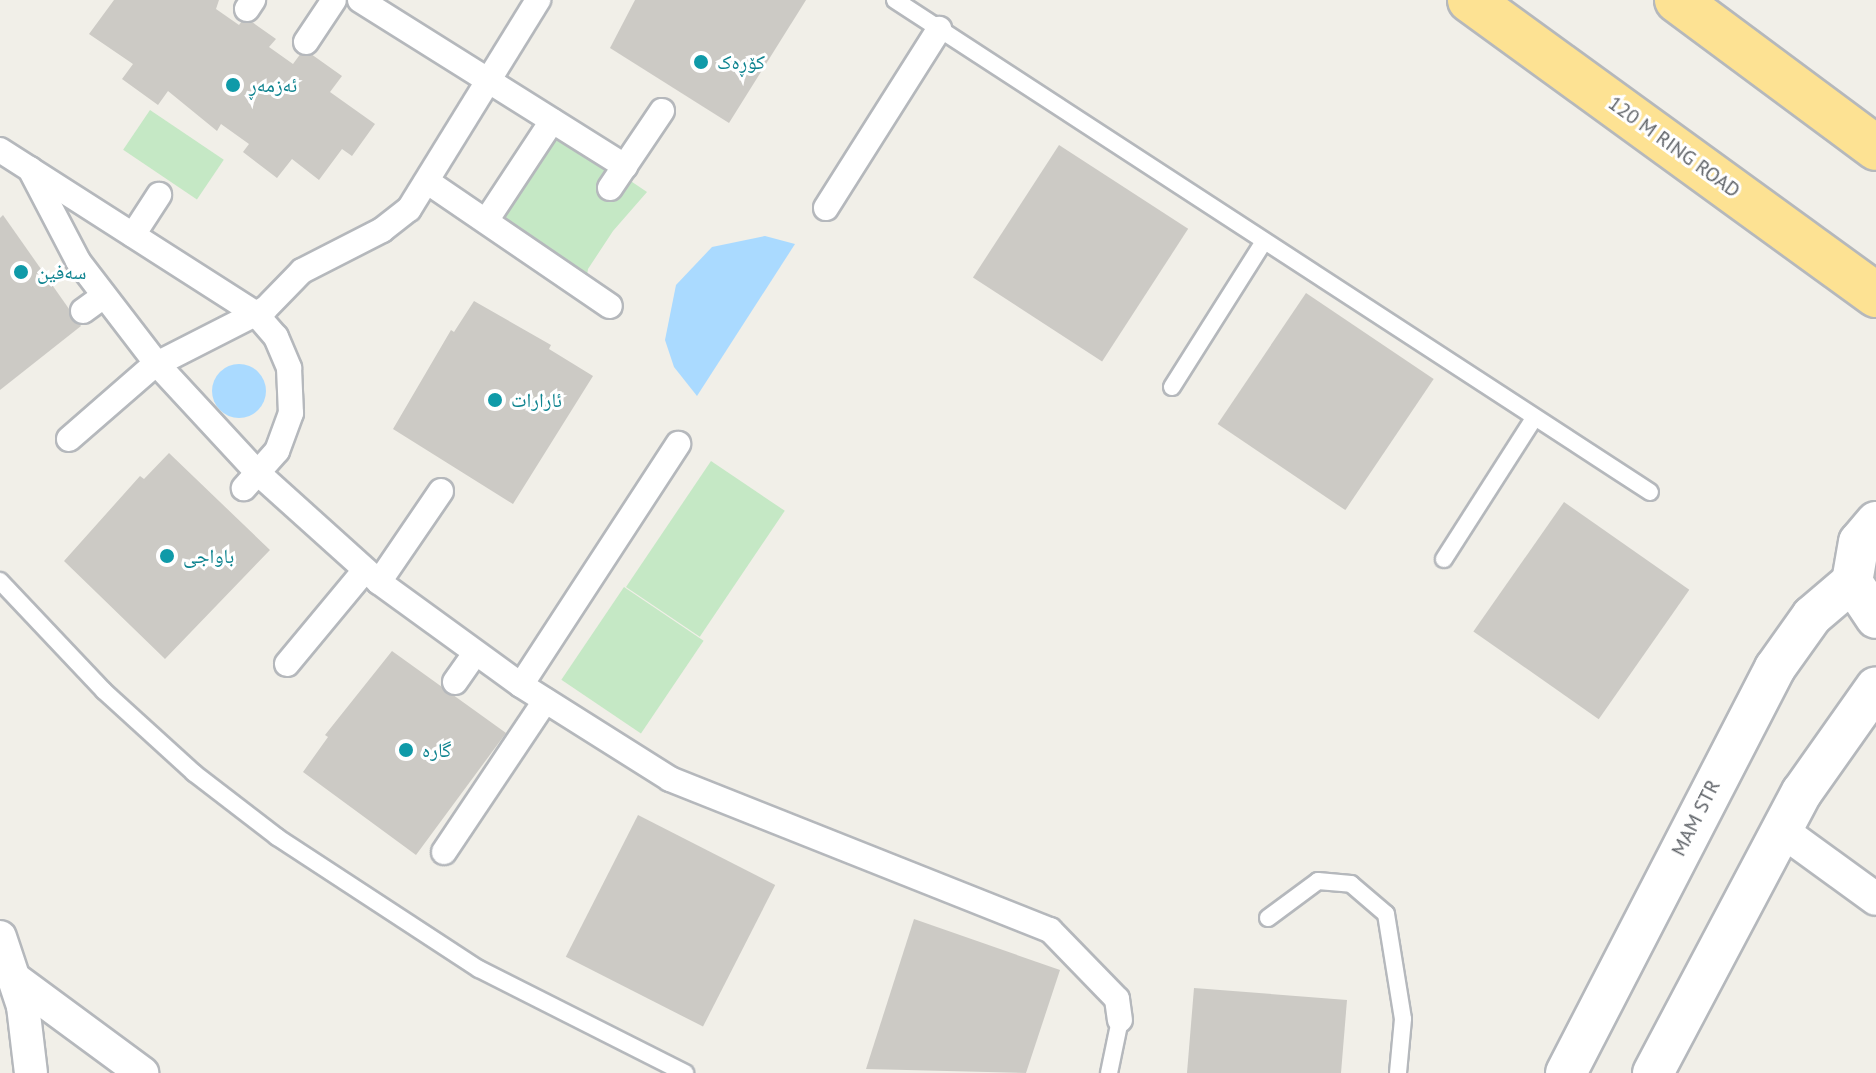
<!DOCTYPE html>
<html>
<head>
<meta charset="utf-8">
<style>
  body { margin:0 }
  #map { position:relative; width:1876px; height:1073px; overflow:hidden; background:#f1efe8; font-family:"PT Sans","Noto Naskh Arabic",sans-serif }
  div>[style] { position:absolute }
  .green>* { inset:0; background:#c5e8c5; transform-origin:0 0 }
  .water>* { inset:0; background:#aadaff }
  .round { border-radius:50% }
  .building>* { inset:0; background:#cccac5; transform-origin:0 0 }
  .roads { filter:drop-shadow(2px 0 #b5b8bc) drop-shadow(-2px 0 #b5b8bc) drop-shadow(0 2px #b5b8bc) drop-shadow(0 -2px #b5b8bc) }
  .service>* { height:16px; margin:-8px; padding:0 8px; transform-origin:8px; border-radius:8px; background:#fff }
  .pedestrian>* { height:24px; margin:-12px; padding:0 12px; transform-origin:12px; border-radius:12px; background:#fff }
  .minor>* { height:32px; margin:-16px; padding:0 16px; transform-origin:16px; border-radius:16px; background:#fff }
  .tertiary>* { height:40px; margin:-20px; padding:0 20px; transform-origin:20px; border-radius:20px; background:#fff }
  .motorway>* { height:44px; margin:-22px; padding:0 22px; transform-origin:22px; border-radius:22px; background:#fde293 }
  .dots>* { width:22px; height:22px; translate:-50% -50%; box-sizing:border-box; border:4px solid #fff; border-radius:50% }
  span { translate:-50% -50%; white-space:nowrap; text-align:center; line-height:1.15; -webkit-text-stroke:6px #fff; paint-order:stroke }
  .culture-label { font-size:20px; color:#0d838f }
  .left { translate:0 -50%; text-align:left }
  .street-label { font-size:20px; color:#5f6368 }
</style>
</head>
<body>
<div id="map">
  <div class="green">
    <i style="left:150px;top:110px;width:89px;height:48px;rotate:34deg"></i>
    <i style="clip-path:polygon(552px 128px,647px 192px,613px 231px,588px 269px,586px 282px,494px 218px)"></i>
    <i style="left:711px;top:461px;width:89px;height:152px;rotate:34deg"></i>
    <i style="left:624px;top:587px;width:96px;height:112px;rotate:34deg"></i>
  </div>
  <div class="water">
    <i style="clip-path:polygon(765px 236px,795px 244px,697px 396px,674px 367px,665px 340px,676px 285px,712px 247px)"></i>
    <i class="round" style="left:212px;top:364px;width:54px;height:54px"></i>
  </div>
  <div class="building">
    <i style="clip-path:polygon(114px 0,219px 0,216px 9px,239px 25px,245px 17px,276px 39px,269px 47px,293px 64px,304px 49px,342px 76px,330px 92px,375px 124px,352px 156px,342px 149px,319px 180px,292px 159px,277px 178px,243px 152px,249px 144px,221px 124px,217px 131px,168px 91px,158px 105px,122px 79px,133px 64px,89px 34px)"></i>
    <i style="clip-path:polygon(635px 0,806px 0,729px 123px,610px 48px)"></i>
    <i style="left:1059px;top:145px;width:154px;height:158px;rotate:33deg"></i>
    <i style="clip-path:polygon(3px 215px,81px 326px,0 390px,0 218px)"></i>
    <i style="left:1306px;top:293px;width:154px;height:158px;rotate:34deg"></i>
    <i style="clip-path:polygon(474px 301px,551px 345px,549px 349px,593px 376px,513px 504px,393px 429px,451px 330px,454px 332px)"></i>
    <i style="clip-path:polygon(169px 453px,270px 550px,165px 659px,64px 561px,140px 476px,144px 479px)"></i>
    <i style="left:1564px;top:502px;width:153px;height:158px;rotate:35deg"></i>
    <i style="clip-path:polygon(392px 651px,506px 733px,416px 855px,303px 772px,328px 737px,325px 735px)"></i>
    <i style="left:638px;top:815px;width:154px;height:159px;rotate:27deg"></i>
    <i style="clip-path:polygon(914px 919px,1060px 970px,1026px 1073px,866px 1069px)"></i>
    <i style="clip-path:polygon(1194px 988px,1347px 1000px,1341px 1073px,1187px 1073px)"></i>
  </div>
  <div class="roads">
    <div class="service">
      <i style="left:895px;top:0;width:901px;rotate:33.09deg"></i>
      <i style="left:1172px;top:387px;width:170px;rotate:-57.7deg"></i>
      <i style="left:1444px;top:559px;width:167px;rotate:-57.4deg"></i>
      <i style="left:0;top:581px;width:151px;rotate:46.6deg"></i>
      <i style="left:104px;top:691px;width:122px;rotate:42.3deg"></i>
      <i style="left:194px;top:773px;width:105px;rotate:37.6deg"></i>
      <i style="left:277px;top:837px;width:241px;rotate:33.2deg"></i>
      <i style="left:479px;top:969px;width:231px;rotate:26.8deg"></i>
      <i style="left:1268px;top:918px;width:62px;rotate:-36.5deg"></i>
      <i style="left:1318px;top:881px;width:33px;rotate:5deg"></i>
      <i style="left:1351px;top:884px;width:46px;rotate:40.6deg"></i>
      <i style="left:1386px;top:914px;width:106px;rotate:80.8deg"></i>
      <i style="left:1403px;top:1019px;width:54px;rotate:95.3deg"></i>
      <i style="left:1109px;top:1073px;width:54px;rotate:-78.3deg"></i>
    </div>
    <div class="pedestrian">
      <i style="left:360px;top:0;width:313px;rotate:32.1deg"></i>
      <i style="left:247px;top:9px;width:11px;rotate:-56deg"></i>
      <i style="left:306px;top:42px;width:50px;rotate:-56.3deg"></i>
      <i style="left:0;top:150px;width:304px;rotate:32.6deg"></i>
      <i style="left:256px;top:314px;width:30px;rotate:49deg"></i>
      <i style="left:276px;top:337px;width:34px;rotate:67deg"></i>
      <i style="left:289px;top:368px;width:45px;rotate:87.5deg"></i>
      <i style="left:291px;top:413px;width:40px;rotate:110.2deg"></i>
      <i style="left:277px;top:451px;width:50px;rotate:131.7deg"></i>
      <i style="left:30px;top:169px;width:104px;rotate:62.4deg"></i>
      <i style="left:78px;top:261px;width:130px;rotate:52.5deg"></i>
      <i style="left:157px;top:364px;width:149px;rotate:47.2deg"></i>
      <i style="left:258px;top:473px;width:163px;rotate:42deg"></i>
      <i style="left:379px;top:582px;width:175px;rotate:36deg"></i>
      <i style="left:521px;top:685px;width:176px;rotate:32.2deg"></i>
      <i style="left:670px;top:779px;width:409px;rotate:21.7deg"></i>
      <i style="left:1050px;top:930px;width:96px;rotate:45.8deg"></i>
      <i style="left:1117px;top:999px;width:21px;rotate:82deg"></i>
      <i style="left:428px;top:182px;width:220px;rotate:34.3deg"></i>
      <i style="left:610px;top:188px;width:93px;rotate:-56deg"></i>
      <i style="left:826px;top:208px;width:212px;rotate:-57.7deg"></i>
      <i style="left:486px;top:221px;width:120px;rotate:-56.6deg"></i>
      <i style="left:133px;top:235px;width:48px;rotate:-57deg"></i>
      <i style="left:83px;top:311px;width:26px;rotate:-36deg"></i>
      <i style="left:69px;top:439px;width:111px;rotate:-41deg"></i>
      <i style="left:153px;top:366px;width:126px;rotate:-27deg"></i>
      <i style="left:265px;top:309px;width:53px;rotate:-45.8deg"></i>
      <i style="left:302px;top:271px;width:90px;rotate:-27.1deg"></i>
      <i style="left:382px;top:230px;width:34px;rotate:-38deg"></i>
      <i style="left:409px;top:209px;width:246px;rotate:-58.3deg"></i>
      <i style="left:379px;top:582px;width:110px;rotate:-55.7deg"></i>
      <i style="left:287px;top:664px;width:122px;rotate:-50.3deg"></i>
      <i style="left:455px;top:682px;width:35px;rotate:-55deg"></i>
      <i style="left:521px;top:685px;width:288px;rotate:-56.9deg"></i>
      <i style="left:444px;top:852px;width:182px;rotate:-56.2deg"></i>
    </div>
    <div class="minor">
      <i style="left:1781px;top:830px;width:117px;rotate:36deg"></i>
      <i style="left:0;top:937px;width:73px;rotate:71.6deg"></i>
      <i style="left:23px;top:1006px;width:67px;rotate:83.2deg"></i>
      <i style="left:16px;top:980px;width:157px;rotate:36.4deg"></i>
    </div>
    <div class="tertiary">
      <i style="left:1876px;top:522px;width:26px;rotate:130deg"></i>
      <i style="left:1859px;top:542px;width:41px;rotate:99.9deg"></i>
      <i style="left:1852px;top:582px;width:43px;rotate:56.3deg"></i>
      <i style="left:1566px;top:1073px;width:456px;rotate:-62.7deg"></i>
      <i style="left:1775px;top:668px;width:64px;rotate:-54.6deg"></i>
      <i style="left:1812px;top:616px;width:52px;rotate:-40.4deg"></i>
      <i style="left:1653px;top:1073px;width:318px;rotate:-62.1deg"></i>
      <i style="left:1802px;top:792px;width:128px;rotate:-54.8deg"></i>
    </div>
    <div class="motorway">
      <i style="left:1470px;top:0;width:502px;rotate:36deg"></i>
      <i style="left:1677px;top:0;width:248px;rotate:36.6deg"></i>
    </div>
  </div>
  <div class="dots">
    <i style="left:701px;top:62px;background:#0f9aa8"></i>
    <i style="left:233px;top:85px;background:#0f9aa8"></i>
    <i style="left:21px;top:272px;background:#0f9aa8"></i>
    <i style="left:495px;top:400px;background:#0f9aa8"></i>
    <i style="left:167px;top:556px;background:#0f9aa8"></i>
    <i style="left:406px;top:750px;background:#0f9aa8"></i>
  </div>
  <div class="culture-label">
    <span class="left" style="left:717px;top:62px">کۆڕەک</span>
    <span class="left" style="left:249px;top:85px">ئەزمەڕ</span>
    <span class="left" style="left:37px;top:272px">سەفین</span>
    <span class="left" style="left:511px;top:400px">ئارارات</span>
    <span class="left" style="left:183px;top:556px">باواجی</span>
    <span class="left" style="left:422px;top:750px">گارە</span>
  </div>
  <div class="street-label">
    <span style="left:1674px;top:147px;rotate:36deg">120 M RING ROAD</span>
    <span style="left:1696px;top:818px;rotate:-63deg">MAM STR</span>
  </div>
</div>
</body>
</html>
